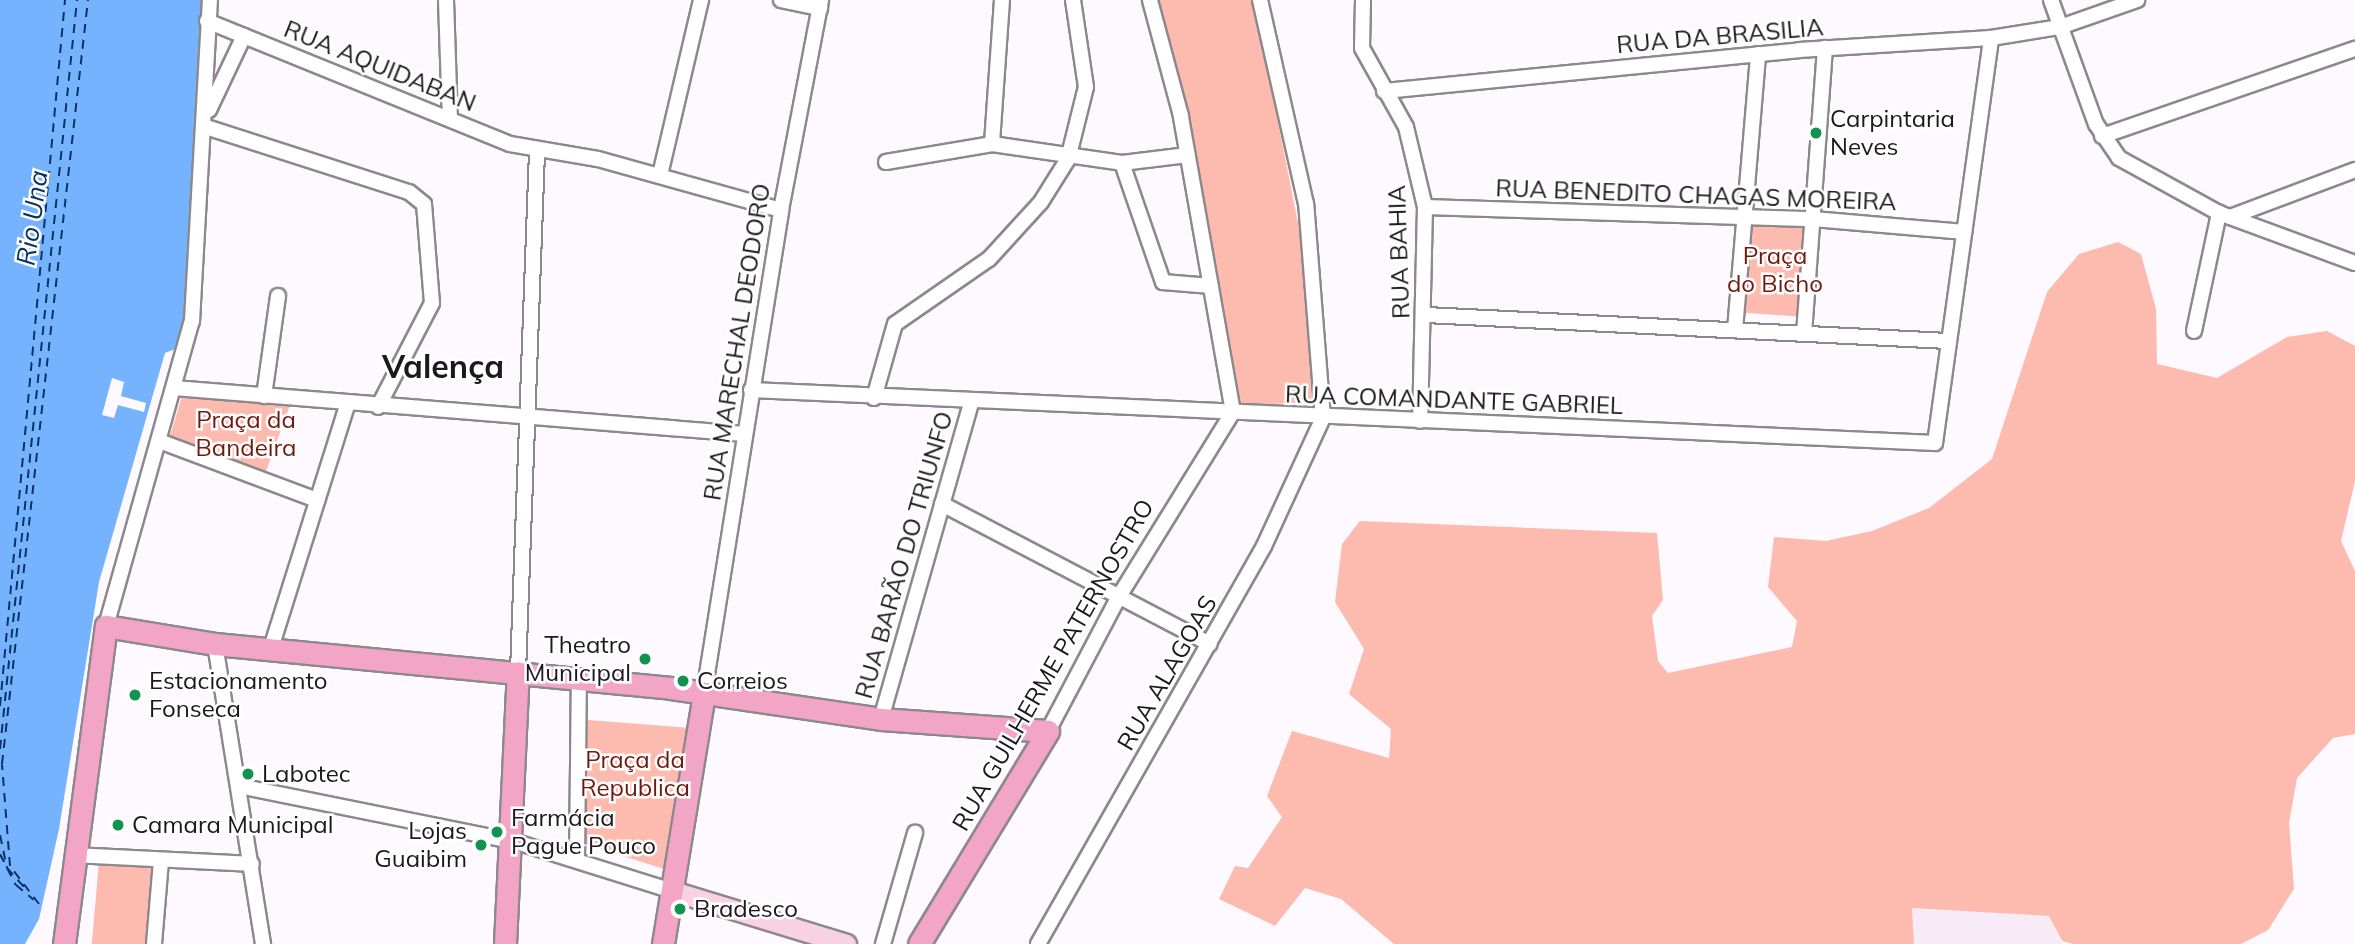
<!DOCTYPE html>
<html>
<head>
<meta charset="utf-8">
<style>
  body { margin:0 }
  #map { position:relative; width:2355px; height:944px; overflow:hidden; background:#fef8ff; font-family:Mulish,sans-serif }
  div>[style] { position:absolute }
  .built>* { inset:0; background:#f6ebf7 }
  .green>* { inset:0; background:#fdbaae; transform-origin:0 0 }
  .water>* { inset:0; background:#76b3ff }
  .pier>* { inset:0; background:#fef8ff }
  .ferry>* { height:2px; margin-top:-1px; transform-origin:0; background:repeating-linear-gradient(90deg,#093362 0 9px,transparent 0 16px) }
  .roads { filter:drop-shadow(2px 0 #8d888e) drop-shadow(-2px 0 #8d888e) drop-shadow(0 2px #8d888e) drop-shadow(0 -2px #8d888e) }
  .street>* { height:14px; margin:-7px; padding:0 7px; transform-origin:7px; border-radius:7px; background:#fff }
  .secondary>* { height:19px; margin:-9.5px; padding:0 9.5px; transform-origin:9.5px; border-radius:9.5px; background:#f9d2e2 }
  .primary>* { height:21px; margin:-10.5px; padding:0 10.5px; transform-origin:10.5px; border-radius:10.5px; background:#f3a5c5 }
  .dots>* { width:19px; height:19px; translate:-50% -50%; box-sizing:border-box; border:4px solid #fff; border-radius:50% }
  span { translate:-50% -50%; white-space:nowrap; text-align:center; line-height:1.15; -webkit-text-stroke:5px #fff; paint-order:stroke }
  .street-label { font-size:24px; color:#1b191b }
  .poi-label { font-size:24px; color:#1b191b }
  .left { translate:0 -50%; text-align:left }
  .right { translate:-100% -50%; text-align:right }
  .park-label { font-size:24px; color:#72190f }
  .water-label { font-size:26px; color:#093362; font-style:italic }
  .district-label { font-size:32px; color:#1b191b; font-weight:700 }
</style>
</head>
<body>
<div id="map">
  <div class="built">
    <i style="clip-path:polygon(1982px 907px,2049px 916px,2062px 944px,1914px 944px,1912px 908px)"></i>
  </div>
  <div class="green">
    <i style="clip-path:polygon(1155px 0,1254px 0,1309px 279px,1317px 402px,1245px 405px,1238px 400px)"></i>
    <i style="left:1751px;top:223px;width:54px;height:90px;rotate:4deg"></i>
    <i style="clip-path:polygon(2118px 242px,2141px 254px,2156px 309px,2157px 364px,2217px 378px,2287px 337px,2327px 331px,2355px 346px,2355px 481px,2341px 541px,2355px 571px,2355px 734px,2333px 738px,2297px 778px,2289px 823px,2294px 889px,2268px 930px,2241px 944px,2073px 944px,2062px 941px,2049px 916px,1912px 908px,1914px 944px,1394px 944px,1341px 899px,1305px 888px,1275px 926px,1219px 899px,1235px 866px,1248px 868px,1282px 817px,1267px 796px,1292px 731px,1389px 758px,1391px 729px,1349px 694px,1364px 649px,1335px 602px,1342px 544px,1360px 521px,1657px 533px,1663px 600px,1652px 616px,1658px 661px,1668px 673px,1792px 647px,1797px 621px,1768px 587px,1774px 537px,1826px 541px,1872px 531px,1929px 508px,1992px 459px,2047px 292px,2079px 254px)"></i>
    <i style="clip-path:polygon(182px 396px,290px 405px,264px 477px,170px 436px)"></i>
    <i style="clip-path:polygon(588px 720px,691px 728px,670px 871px,583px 843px)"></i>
    <i style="left:99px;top:862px;width:53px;height:83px;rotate:5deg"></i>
  </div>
  <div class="water">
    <i style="clip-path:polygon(0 0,202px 0,191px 304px,178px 348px,165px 353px,99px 582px,59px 829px,39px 919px,25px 944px,0 944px)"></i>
  </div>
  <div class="pier">
    <i style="clip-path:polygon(112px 378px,124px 382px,121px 396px,146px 403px,144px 412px,118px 405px,114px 418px,102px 415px)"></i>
  </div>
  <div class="ferry">
    <i style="left:0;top:706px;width:709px;rotate:-84.74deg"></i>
    <i style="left:0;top:749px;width:753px;rotate:-84.13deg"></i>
    <i style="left:0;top:835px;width:34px;rotate:78deg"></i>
    <i style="left:7px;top:868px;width:30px;rotate:48deg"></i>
    <i style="left:0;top:854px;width:35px;rotate:63deg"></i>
    <i style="left:16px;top:885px;width:23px;rotate:40deg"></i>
    <i style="left:39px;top:904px;width:48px;rotate:-127.3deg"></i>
    <i style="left:10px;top:866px;width:102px;rotate:-94.5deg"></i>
    <i style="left:2px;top:764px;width:769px;rotate:-83.58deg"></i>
  </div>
  <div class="roads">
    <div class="street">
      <i style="left:446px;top:0;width:118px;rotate:88.1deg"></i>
      <i style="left:781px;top:0;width:40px;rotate:12deg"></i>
      <i style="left:1002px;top:0;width:144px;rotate:94deg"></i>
      <i style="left:992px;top:144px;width:131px;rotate:8.3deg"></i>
      <i style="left:1122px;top:163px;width:66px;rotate:-6.9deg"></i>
      <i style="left:1363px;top:0;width:48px;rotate:91.2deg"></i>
      <i style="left:1362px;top:48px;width:90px;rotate:60.9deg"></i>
      <i style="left:1406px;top:127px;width:82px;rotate:76.6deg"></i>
      <i style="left:1425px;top:207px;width:214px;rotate:91.3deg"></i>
      <i style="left:2051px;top:0;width:132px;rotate:70.1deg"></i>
      <i style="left:2096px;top:124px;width:41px;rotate:55.9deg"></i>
      <i style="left:2119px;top:158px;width:114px;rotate:28.8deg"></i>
      <i style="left:2219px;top:213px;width:145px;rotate:20.2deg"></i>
      <i style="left:207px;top:21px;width:327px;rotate:22.1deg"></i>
      <i style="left:510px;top:144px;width:89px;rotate:9.7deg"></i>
      <i style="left:598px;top:159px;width:190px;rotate:15.6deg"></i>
      <i style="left:1384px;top:91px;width:417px;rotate:-5.6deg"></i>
      <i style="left:1799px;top:50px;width:192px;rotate:-3.6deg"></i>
      <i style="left:1991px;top:38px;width:70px;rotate:-9.1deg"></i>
      <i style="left:2060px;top:27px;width:82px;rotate:-19.3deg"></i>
      <i style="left:209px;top:110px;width:82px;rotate:-64.7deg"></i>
      <i style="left:206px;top:127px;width:213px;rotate:17.8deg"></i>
      <i style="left:409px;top:192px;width:19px;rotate:39deg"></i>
      <i style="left:424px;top:204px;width:99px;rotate:85.4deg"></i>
      <i style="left:432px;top:303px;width:117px;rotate:117.4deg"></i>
      <i style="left:2102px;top:136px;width:268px;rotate:-19deg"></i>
      <i style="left:886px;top:162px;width:108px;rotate:-9.6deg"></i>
      <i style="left:1122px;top:163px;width:126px;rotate:71deg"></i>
      <i style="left:1163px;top:282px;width:48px;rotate:4.8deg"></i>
      <i style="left:660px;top:175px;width:180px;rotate:-76.8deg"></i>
      <i style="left:1425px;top:207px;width:388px;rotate:1.8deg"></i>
      <i style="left:1813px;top:219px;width:152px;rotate:4.9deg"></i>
      <i style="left:2230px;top:217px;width:134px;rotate:-20.6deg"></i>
      <i style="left:1426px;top:315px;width:524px;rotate:2.85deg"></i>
      <i style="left:1735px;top:330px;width:277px;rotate:-85.2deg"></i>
      <i style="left:2194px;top:331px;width:121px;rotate:-78deg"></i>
      <i style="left:1804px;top:334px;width:287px;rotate:-85.8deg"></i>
      <i style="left:174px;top:388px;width:572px;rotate:4.61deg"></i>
      <i style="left:751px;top:390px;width:1185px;rotate:2.56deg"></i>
      <i style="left:1935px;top:443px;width:409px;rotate:-82.1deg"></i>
      <i style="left:264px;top:396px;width:101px;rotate:-82deg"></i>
      <i style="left:874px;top:398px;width:77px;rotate:-74.2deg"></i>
      <i style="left:895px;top:324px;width:114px;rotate:-34.7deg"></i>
      <i style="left:989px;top:259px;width:77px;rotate:-47.6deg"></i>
      <i style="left:1041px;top:202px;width:51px;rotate:-57.9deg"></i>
      <i style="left:1068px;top:159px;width:74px;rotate:-76deg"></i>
      <i style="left:1086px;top:87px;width:88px;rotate:-98.5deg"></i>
      <i style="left:159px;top:441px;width:169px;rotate:20.5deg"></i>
      <i style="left:942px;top:504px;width:302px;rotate:27.6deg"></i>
      <i style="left:106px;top:626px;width:317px;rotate:-74.3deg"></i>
      <i style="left:192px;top:321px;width:322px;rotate:-86.8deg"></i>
      <i style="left:215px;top:644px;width:304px;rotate:80.9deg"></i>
      <i style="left:272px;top:645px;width:250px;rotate:-72.6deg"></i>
      <i style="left:518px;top:672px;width:521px;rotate:-87.91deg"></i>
      <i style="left:704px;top:693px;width:489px;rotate:-80.9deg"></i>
      <i style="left:781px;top:210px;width:214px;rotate:-79.2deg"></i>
      <i style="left:881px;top:719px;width:328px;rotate:-74.1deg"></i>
      <i style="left:1048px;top:731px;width:150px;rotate:-62.2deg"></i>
      <i style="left:1118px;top:598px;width:219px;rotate:-58.3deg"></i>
      <i style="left:1233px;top:412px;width:301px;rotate:-100deg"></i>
      <i style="left:1181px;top:116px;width:120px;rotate:-105deg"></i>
      <i style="left:239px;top:786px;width:279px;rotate:11.4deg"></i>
      <i style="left:513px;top:841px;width:168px;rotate:17.4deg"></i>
      <i style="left:75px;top:855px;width:177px;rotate:2.9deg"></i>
      <i style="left:577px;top:859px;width:177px;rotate:-89.4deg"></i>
      <i style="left:154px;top:944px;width:83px;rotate:-85.2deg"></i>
      <i style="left:883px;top:944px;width:116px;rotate:-73.9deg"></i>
      <i style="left:1038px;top:944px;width:458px;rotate:-60.4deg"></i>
      <i style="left:1264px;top:546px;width:141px;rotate:-65.3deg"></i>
      <i style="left:1323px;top:418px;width:215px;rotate:-94.5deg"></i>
      <i style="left:1306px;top:204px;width:209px;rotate:-102.7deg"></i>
    </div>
    <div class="secondary">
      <i style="left:673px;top:891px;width:181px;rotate:17deg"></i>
    </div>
    <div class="primary">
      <i style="left:64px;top:944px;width:321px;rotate:-82.5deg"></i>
      <i style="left:106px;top:626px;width:110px;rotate:9.4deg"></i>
      <i style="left:215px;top:644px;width:458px;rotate:5.5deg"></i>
      <i style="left:671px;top:688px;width:212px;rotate:8.4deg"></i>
      <i style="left:881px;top:719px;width:167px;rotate:4.1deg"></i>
      <i style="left:1048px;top:731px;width:249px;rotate:121.2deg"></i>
      <i style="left:505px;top:944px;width:272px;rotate:-87.3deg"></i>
      <i style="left:663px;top:944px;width:254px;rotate:-80.7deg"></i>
    </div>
  </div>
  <div class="dots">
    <i style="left:1816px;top:133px;background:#12924f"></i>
    <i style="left:645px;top:659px;background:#12924f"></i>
    <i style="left:683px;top:681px;background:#12924f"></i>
    <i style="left:135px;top:695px;background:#12924f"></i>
    <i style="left:248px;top:774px;background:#12924f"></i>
    <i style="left:118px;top:825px;background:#12924f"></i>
    <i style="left:497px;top:832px;background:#12924f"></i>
    <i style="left:481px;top:845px;background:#12924f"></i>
    <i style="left:680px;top:909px;background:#12924f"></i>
  </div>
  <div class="street-label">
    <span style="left:1720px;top:36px;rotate:-5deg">RUA DA BRASILIA</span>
    <span style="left:380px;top:66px;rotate:22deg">RUA AQUIDABAN</span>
    <span style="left:1696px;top:195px;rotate:2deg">RUA BENEDITO CHAGAS MOREIRA</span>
    <span style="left:1399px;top:252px;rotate:-92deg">RUA BAHIA</span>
    <span style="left:737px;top:342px;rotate:-81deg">RUA MARECHAL DEODORO</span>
    <span style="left:1454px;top:400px;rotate:2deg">RUA COMANDANTE GABRIEL</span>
    <span style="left:904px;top:555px;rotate:-74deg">RUA BARÃO DO TRIUNFO</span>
    <span style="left:1053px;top:665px;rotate:-60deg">RUA GUILHERME PATERNOSTRO</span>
    <span style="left:1167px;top:673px;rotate:-60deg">RUA ALAGOAS</span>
  </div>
  <div class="poi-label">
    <span class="left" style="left:1830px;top:133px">Carpintaria<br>Neves</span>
    <span class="right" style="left:631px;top:659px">Theatro<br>Municipal</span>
    <span class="left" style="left:149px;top:695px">Estacionamento<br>Fonseca</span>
    <span class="left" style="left:697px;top:681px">Correios</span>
    <span class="left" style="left:262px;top:774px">Labotec</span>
    <span class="left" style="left:511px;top:832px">Farmácia<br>Pague Pouco</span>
    <span class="left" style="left:132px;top:825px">Camara Municipal</span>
    <span class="right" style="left:467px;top:845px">Lojas<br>Guaibim</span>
    <span class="left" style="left:694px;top:909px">Bradesco</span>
  </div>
  <div class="park-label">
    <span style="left:1775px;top:270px">Praça<br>do Bicho</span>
    <span style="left:246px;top:434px">Praça da<br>Bandeira</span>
    <span style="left:635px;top:774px">Praça da<br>Republica</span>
  </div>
  <div class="water-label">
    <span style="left:32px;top:218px;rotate:-82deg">Rio Una</span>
  </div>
  <div class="district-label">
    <span style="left:443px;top:366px">Valença</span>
  </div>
</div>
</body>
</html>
